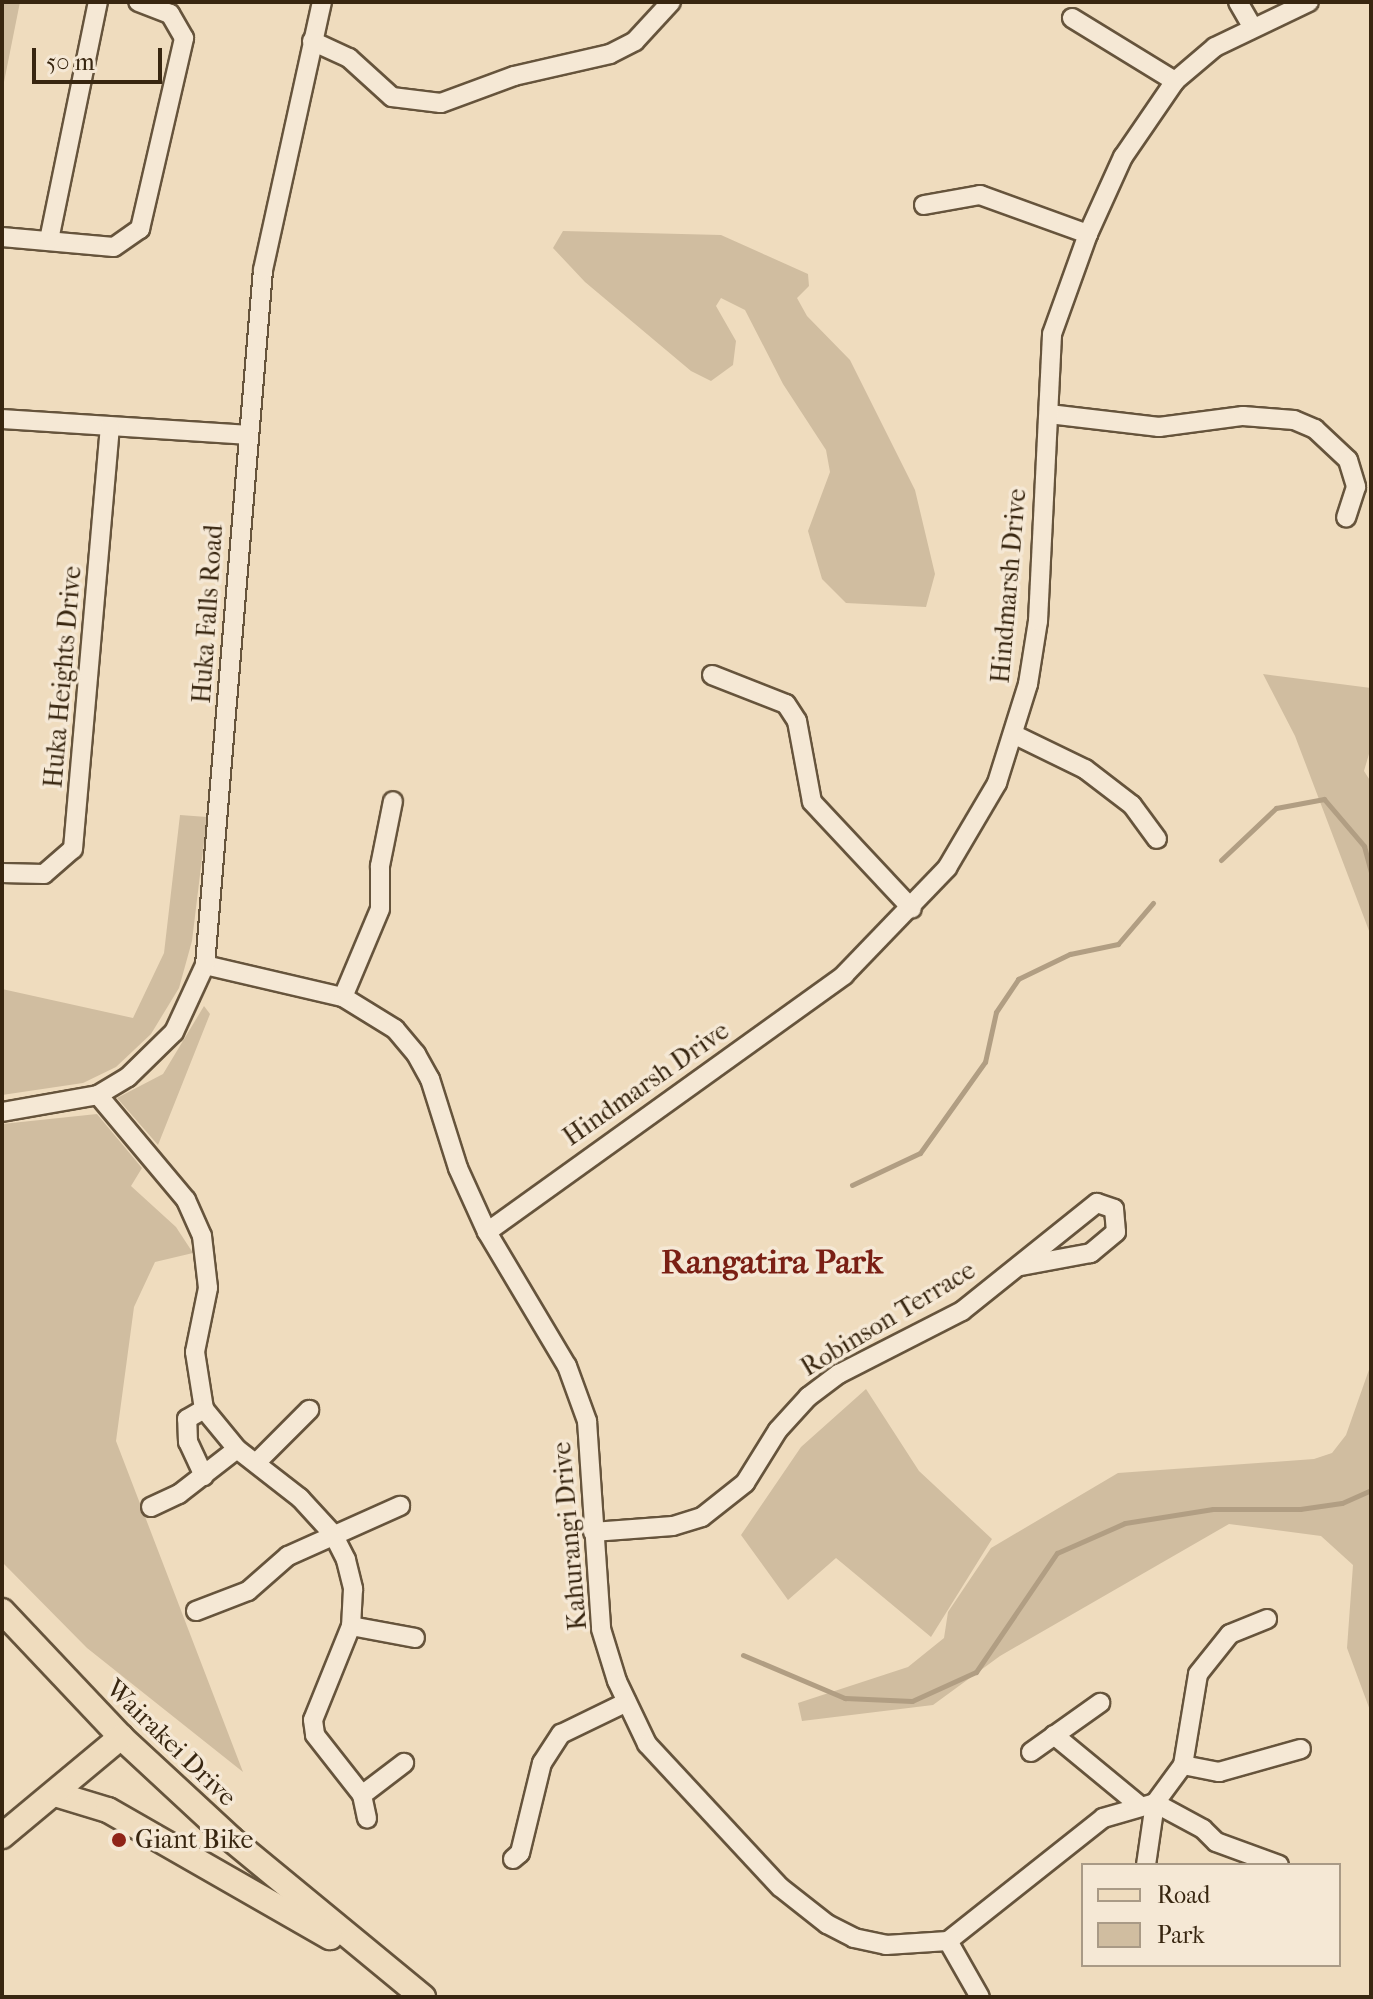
<!DOCTYPE html>
<html>
<head>
<meta charset="utf-8">
<style>
  body { margin:0 }
  #map { position:relative; width:1373px; height:1999px; overflow:hidden; background:#efdcbe; font-family:"IM FELL French Canon",serif }
  div>[style] { position:absolute }
  .green>* { inset:0; background:#d0bda0 }
  .stream>* { height:5px; margin:-2.5px; padding:0 2.5px; transform-origin:2.5px; border-radius:2.5px; background:#b19e83 }
  .roads { filter:drop-shadow(2px 0 #66543c) drop-shadow(-2px 0 #66543c) drop-shadow(0 2px #66543c) drop-shadow(0 -2px #66543c) }
  .minor>* { height:18px; margin:-9px; padding:0 9px; transform-origin:9px; border-radius:9px; background:#f5e8d5 }
  .major>* { height:24px; margin:-12px; padding:0 12px; transform-origin:12px; border-radius:12px; background:#efdcbe }
  .dots>* { width:22px; height:22px; translate:-50% -50%; box-sizing:border-box; border:4px solid #f5e8d5; border-radius:50% }
  span { translate:-50% -50%; white-space:nowrap; text-align:center; line-height:1.15; -webkit-text-stroke:7px #f5e8d5; paint-order:stroke }
  .street-label { font-size:26px; color:#382610 }
  .poi-label { font-size:26px; color:#382610 }
  .left { translate:0 -50%; text-align:left }
  .district-label { font-size:34px; color:#7a1f14; font-weight:700 }
  .frame { position:absolute; inset:0; border:4px solid #382610; pointer-events:none }
  .legend { position:absolute; left:1081px; top:1863px; width:260px; height:104px; box-sizing:border-box; background:#f5e8d5; border:2px solid #a99a86; margin:0; padding:10px 14px; list-style:none; font-size:24px; color:#382610 }
  .legend li { display:flex; align-items:center; gap:16px; height:40px }
  .legend b { width:40px; border:2px solid #a99a86 }
  .scale { position:absolute; left:32px; top:48px; width:130px; height:36px; box-sizing:border-box; border:4px solid #382610; border-top:0; padding-left:10px; font-size:24px; line-height:28px; white-space:nowrap; color:#382610; -webkit-text-stroke:6px #f5e8d5; paint-order:stroke }
</style>
</head>
<body>
<div id="map">
  <div class="green">
    <i style="clip-path:polygon(2px 2px,20px 2px,2px 92px)"></i>
    <i style="clip-path:polygon(563px 231px,721px 235px,808px 274px,809px 286px,797px 298px,807px 316px,850px 360px,915px 490px,935px 574px,926px 607px,846px 603px,822px 579px,808px 531px,830px 472px,826px 450px,783px 384px,745px 310px,721px 298px,716px 306px,736px 341px,733px 365px,711px 381px,691px 371px,585px 282px,553px 248px)"></i>
    <i style="clip-path:polygon(1263px 674px,1371px 688px,1371px 747px,1364px 771px,1371px 782px,1371px 936px,1295px 736px)"></i>
    <i style="clip-path:polygon(180px 815px,207px 817px,192px 941px,179px 988px,151px 1034px,116px 1067px,83px 1083px,2px 1095px,2px 989px,133px 1018px,164px 953px)"></i>
    <i style="clip-path:polygon(204px 1006px,210px 1014px,158px 1145px,117px 1098px,163px 1074px)"></i>
    <i style="clip-path:polygon(97px 1114px,142px 1168px,131px 1186px,176px 1227px,193px 1253px,155px 1262px,134px 1307px,116px 1441px,243px 1772px,87px 1648px,2px 1562px,2px 1124px)"></i>
    <i style="clip-path:polygon(1371px 1364px,1371px 1713px,1347px 1648px,1353px 1565px,1321px 1536px,1229px 1524px,1000px 1656px,933px 1705px,802px 1721px,798px 1703px,908px 1667px,944px 1638px,948px 1612px,991px 1548px,1118px 1473px,1314px 1459px,1332px 1453px,1346px 1435px)"></i>
    <i style="clip-path:polygon(866px 1389px,919px 1471px,992px 1539px,931px 1637px,836px 1558px,788px 1600px,741px 1535px,801px 1447px)"></i>
  </div>
  <div class="stream">
    <i style="left:1221px;top:860px;width:76px;rotate:-43.4deg"></i>
    <i style="left:1276px;top:808px;width:49px;rotate:-10.6deg"></i>
    <i style="left:1324px;top:799px;width:62px;rotate:49.6deg"></i>
    <i style="left:1364px;top:846px;width:27px;rotate:75deg"></i>
    <i style="left:852px;top:1185px;width:75px;rotate:-25.2deg"></i>
    <i style="left:920px;top:1153px;width:112px;rotate:-54.5deg"></i>
    <i style="left:985px;top:1062px;width:51px;rotate:-77.6deg"></i>
    <i style="left:996px;top:1012px;width:40px;rotate:-56deg"></i>
    <i style="left:1018px;top:979px;width:58px;rotate:-25.7deg"></i>
    <i style="left:1070px;top:954px;width:49px;rotate:-11.8deg"></i>
    <i style="left:1118px;top:944px;width:54px;rotate:-49.5deg"></i>
    <i style="left:743px;top:1655px;width:111px;rotate:22.9deg"></i>
    <i style="left:845px;top:1698px;width:67px;rotate:2.6deg"></i>
    <i style="left:912px;top:1701px;width:70px;rotate:-24.4deg"></i>
    <i style="left:976px;top:1672px;width:144px;rotate:-55.8deg"></i>
    <i style="left:1057px;top:1553px;width:74px;rotate:-23.8deg"></i>
    <i style="left:1125px;top:1523px;width:89px;rotate:-9deg"></i>
    <i style="left:1213px;top:1509px;width:87px"></i>
    <i style="left:1300px;top:1509px;width:42px;rotate:-8.1deg"></i>
    <i style="left:1342px;top:1503px;width:32px;rotate:-24deg"></i>
  </div>
  <div class="roads">
    <div class="minor">
      <i style="left:1238px;top:2px;width:28px;rotate:60deg"></i>
      <i style="left:1072px;top:18px;width:121px;rotate:31.5deg"></i>
      <i style="left:312px;top:41px;width:41px;rotate:24.7deg"></i>
      <i style="left:349px;top:58px;width:58px;rotate:42.2deg"></i>
      <i style="left:392px;top:97px;width:49px;rotate:7deg"></i>
      <i style="left:441px;top:103px;width:78px;rotate:-20.3deg"></i>
      <i style="left:514px;top:76px;width:98px;rotate:-12.9deg"></i>
      <i style="left:610px;top:54px;width:28px;rotate:-27deg"></i>
      <i style="left:635px;top:41px;width:53px;rotate:-47.3deg"></i>
      <i style="left:924px;top:205px;width:57px;rotate:-10.1deg"></i>
      <i style="left:980px;top:195px;width:115px;rotate:19.9deg"></i>
      <i style="left:2px;top:237px;width:112px;rotate:5.1deg"></i>
      <i style="left:114px;top:247px;width:32px;rotate:-35deg"></i>
      <i style="left:140px;top:229px;width:196px;rotate:-77deg"></i>
      <i style="left:184px;top:38px;width:28px;rotate:-120deg"></i>
      <i style="left:170px;top:14px;width:34px;rotate:-159deg"></i>
      <i style="left:49px;top:240px;width:243px;rotate:-78.4deg"></i>
      <i style="left:1049px;top:414px;width:111px;rotate:6.7deg"></i>
      <i style="left:1159px;top:427px;width:85px;rotate:-7.5deg"></i>
      <i style="left:1243px;top:416px;width:51px;rotate:4.5deg"></i>
      <i style="left:1294px;top:420px;width:23px;rotate:23deg"></i>
      <i style="left:1315px;top:429px;width:45px;rotate:43.2deg"></i>
      <i style="left:1348px;top:460px;width:28px;rotate:73deg"></i>
      <i style="left:1356px;top:487px;width:32px;rotate:108deg"></i>
      <i style="left:2px;top:419px;width:247px;rotate:3.7deg"></i>
      <i style="left:712px;top:675px;width:79px;rotate:21.4deg"></i>
      <i style="left:786px;top:704px;width:20px;rotate:57deg"></i>
      <i style="left:797px;top:721px;width:82px;rotate:79.5deg"></i>
      <i style="left:812px;top:802px;width:146px;rotate:46.9deg"></i>
      <i style="left:1015px;top:735px;width:78px;rotate:25.9deg"></i>
      <i style="left:1085px;top:769px;width:59px;rotate:37.5deg"></i>
      <i style="left:1132px;top:805px;width:42px;rotate:53.7deg"></i>
      <i style="left:2px;top:873px;width:42px;rotate:1.4deg"></i>
      <i style="left:44px;top:874px;width:38px;rotate:-41deg"></i>
      <i style="left:73px;top:849px;width:424px;rotate:-85deg"></i>
      <i style="left:205px;top:965px;width:142px;rotate:13.1deg"></i>
      <i style="left:343px;top:997px;width:61px;rotate:31.6deg"></i>
      <i style="left:395px;top:1029px;width:33px;rotate:50deg"></i>
      <i style="left:416px;top:1054px;width:29px;rotate:61deg"></i>
      <i style="left:430px;top:1079px;width:93px;rotate:72.5deg"></i>
      <i style="left:458px;top:1168px;width:70px;rotate:65.6deg"></i>
      <i style="left:487px;top:1232px;width:156px;rotate:59.2deg"></i>
      <i style="left:567px;top:1366px;width:59px;rotate:70deg"></i>
      <i style="left:587px;top:1421px;width:208px;rotate:86.1deg"></i>
      <i style="left:601px;top:1629px;width:54px;rotate:72.9deg"></i>
      <i style="left:617px;top:1681px;width:70px;rotate:64.5deg"></i>
      <i style="left:647px;top:1744px;width:195px;rotate:47.1deg"></i>
      <i style="left:780px;top:1887px;width:60px;rotate:38.2deg"></i>
      <i style="left:827px;top:1924px;width:30px;rotate:27deg"></i>
      <i style="left:854px;top:1938px;width:33px;rotate:12deg"></i>
      <i style="left:886px;top:1945px;width:62px;rotate:-3.7deg"></i>
      <i style="left:948px;top:1941px;width:198px;rotate:-38.4deg"></i>
      <i style="left:1103px;top:1818px;width:54px;rotate:-16.1deg"></i>
      <i style="left:1155px;top:1803px;width:47px;rotate:-53.6deg"></i>
      <i style="left:343px;top:997px;width:95px;rotate:-67.2deg"></i>
      <i style="left:380px;top:909px;width:43px;rotate:-90deg"></i>
      <i style="left:380px;top:866px;width:66px;rotate:-78.7deg"></i>
      <i style="left:98px;top:1095px;width:137px;rotate:50deg"></i>
      <i style="left:186px;top:1200px;width:39px;rotate:66deg"></i>
      <i style="left:202px;top:1236px;width:52px;rotate:83.4deg"></i>
      <i style="left:208px;top:1288px;width:65px;rotate:101.5deg"></i>
      <i style="left:195px;top:1352px;width:58px;rotate:81deg"></i>
      <i style="left:204px;top:1409px;width:52px;rotate:50.5deg"></i>
      <i style="left:237px;top:1449px;width:80px;rotate:37.9deg"></i>
      <i style="left:300px;top:1498px;width:49px;rotate:47.5deg"></i>
      <i style="left:333px;top:1534px;width:29px;rotate:63deg"></i>
      <i style="left:346px;top:1560px;width:30px;rotate:76deg"></i>
      <i style="left:353px;top:1589px;width:37px;rotate:93deg"></i>
      <i style="left:351px;top:1626px;width:101px;rotate:112deg"></i>
      <i style="left:313px;top:1720px;width:15px;rotate:82deg"></i>
      <i style="left:315px;top:1735px;width:76px;rotate:51.9deg"></i>
      <i style="left:362px;top:1795px;width:24px;rotate:78deg"></i>
      <i style="left:2px;top:1112px;width:97px;rotate:-10deg"></i>
      <i style="left:98px;top:1095px;width:35px;rotate:-31deg"></i>
      <i style="left:128px;top:1077px;width:64px;rotate:-44.4deg"></i>
      <i style="left:174px;top:1032px;width:74px;rotate:-65.2deg"></i>
      <i style="left:205px;top:965px;width:697px;rotate:-85.23deg"></i>
      <i style="left:263px;top:270px;width:274px;rotate:-77.6deg"></i>
      <i style="left:487px;top:1232px;width:440px;rotate:-35.7deg"></i>
      <i style="left:844px;top:975px;width:149px;rotate:-46.1deg"></i>
      <i style="left:947px;top:868px;width:99px;rotate:-59.5deg"></i>
      <i style="left:997px;top:783px;width:104px;rotate:-72.6deg"></i>
      <i style="left:1028px;top:684px;width:64px;rotate:-81deg"></i>
      <i style="left:1038px;top:621px;width:287px;rotate:-87.2deg"></i>
      <i style="left:1052px;top:334px;width:106px;rotate:-70.2deg"></i>
      <i style="left:1088px;top:234px;width:85px;rotate:-65.6deg"></i>
      <i style="left:1123px;top:157px;width:92px;rotate:-55.6deg"></i>
      <i style="left:1175px;top:81px;width:52px;rotate:-40.4deg"></i>
      <i style="left:1215px;top:47px;width:104px;rotate:-25.6deg"></i>
      <i style="left:257px;top:1462px;width:74px;rotate:-45deg"></i>
      <i style="left:204px;top:1476px;width:38px;rotate:-115deg"></i>
      <i style="left:188px;top:1442px;width:23px;rotate:-92deg"></i>
      <i style="left:187px;top:1419px;width:20px;rotate:-30deg"></i>
      <i style="left:151px;top:1507px;width:31px;rotate:-25deg"></i>
      <i style="left:179px;top:1494px;width:73px;rotate:-37.8deg"></i>
      <i style="left:593px;top:1532px;width:80px;rotate:-4.3deg"></i>
      <i style="left:673px;top:1526px;width:30px;rotate:-17deg"></i>
      <i style="left:702px;top:1517px;width:55px;rotate:-38.3deg"></i>
      <i style="left:745px;top:1483px;width:62px;rotate:-58.1deg"></i>
      <i style="left:778px;top:1430px;width:45px;rotate:-47.7deg"></i>
      <i style="left:808px;top:1397px;width:39px;rotate:-37deg"></i>
      <i style="left:839px;top:1374px;width:138px;rotate:-27.1deg"></i>
      <i style="left:962px;top:1311px;width:173px;rotate:-38.7deg"></i>
      <i style="left:1097px;top:1203px;width:18px;rotate:19deg"></i>
      <i style="left:1114px;top:1209px;width:23px;rotate:85deg"></i>
      <i style="left:1116px;top:1232px;width:33px;rotate:140deg"></i>
      <i style="left:1091px;top:1253px;width:71px;rotate:169.5deg"></i>
      <i style="left:196px;top:1611px;width:56px;rotate:-21deg"></i>
      <i style="left:248px;top:1591px;width:53px;rotate:-41.2deg"></i>
      <i style="left:288px;top:1556px;width:123px;rotate:-24.1deg"></i>
      <i style="left:351px;top:1626px;width:65px;rotate:10.6deg"></i>
      <i style="left:1054px;top:1735px;width:110px;rotate:39.5deg"></i>
      <i style="left:1031px;top:1752px;width:85px;rotate:-35.4deg"></i>
      <i style="left:1183px;top:1765px;width:92px;rotate:-80.6deg"></i>
      <i style="left:1198px;top:1674px;width:51px;rotate:-51.3deg"></i>
      <i style="left:1230px;top:1634px;width:40px;rotate:-22deg"></i>
      <i style="left:1183px;top:1765px;width:37px;rotate:11deg"></i>
      <i style="left:1219px;top:1772px;width:85px;rotate:-15.7deg"></i>
      <i style="left:362px;top:1795px;width:53px;rotate:-37.3deg"></i>
      <i style="left:1155px;top:1803px;width:55px;rotate:28.4deg"></i>
      <i style="left:1203px;top:1829px;width:18px;rotate:45deg"></i>
      <i style="left:1216px;top:1842px;width:67px;rotate:20.1deg"></i>
      <i style="left:513px;top:1859px;width:9px;rotate:-41deg"></i>
      <i style="left:520px;top:1853px;width:93px;rotate:-76.3deg"></i>
      <i style="left:542px;top:1763px;width:35px;rotate:-57deg"></i>
      <i style="left:561px;top:1734px;width:73px;rotate:-25.9deg"></i>
      <i style="left:1146px;top:1865px;width:63px;rotate:-81.7deg"></i>
      <i style="left:948px;top:1941px;width:64px;rotate:60.3deg"></i>
    </div>
    <div class="major">
      <i style="left:2px;top:1611px;width:173px;rotate:46.6deg"></i>
      <i style="left:121px;top:1737px;width:150px;rotate:42.8deg"></i>
      <i style="left:231px;top:1839px;width:249px;rotate:39.5deg"></i>
      <i style="left:55px;top:1794px;width:55px;rotate:16.8deg"></i>
      <i style="left:108px;top:1810px;width:256px;rotate:29.8deg"></i>
      <i style="left:2px;top:1836px;width:155px;rotate:-39.8deg"></i>
    </div>
  </div>
  <div class="dots">
    <i style="left:119px;top:1840px;background:#8f2418"></i>
  </div>
  <div class="street-label">
    <span style="left:1009px;top:586px;rotate:-85deg">Hindmarsh Drive</span>
    <span style="left:208px;top:614px;rotate:-86deg">Huka Falls Road</span>
    <span style="left:63px;top:677px;rotate:-85deg">Huka Heights Drive</span>
    <span style="left:646px;top:1084px;rotate:-35deg">Hindmarsh Drive</span>
    <span style="left:888px;top:1319px;rotate:-31deg">Robinson Terrace</span>
    <span style="left:570px;top:1536px;rotate:-95deg">Kahurangi Drive</span>
    <span style="left:171px;top:1743px;rotate:44deg">Wairakei Drive</span>
  </div>
  <div class="poi-label">
    <span class="left" style="left:135px;top:1840px">Giant Bike</span>
  </div>
  <div class="district-label">
    <span style="left:772px;top:1263px">Rangatira Park</span>
  </div>
  <div class="frame"></div>
  <ul class="legend">
  <li><b style="height:10px;background:#efdcbe"></b>Road</li>
  <li><b style="height:22px;background:#d0bda0"></b>Park</li>
  </ul>
  <div class="scale">50 m</div>
</div>
</body>
</html>
